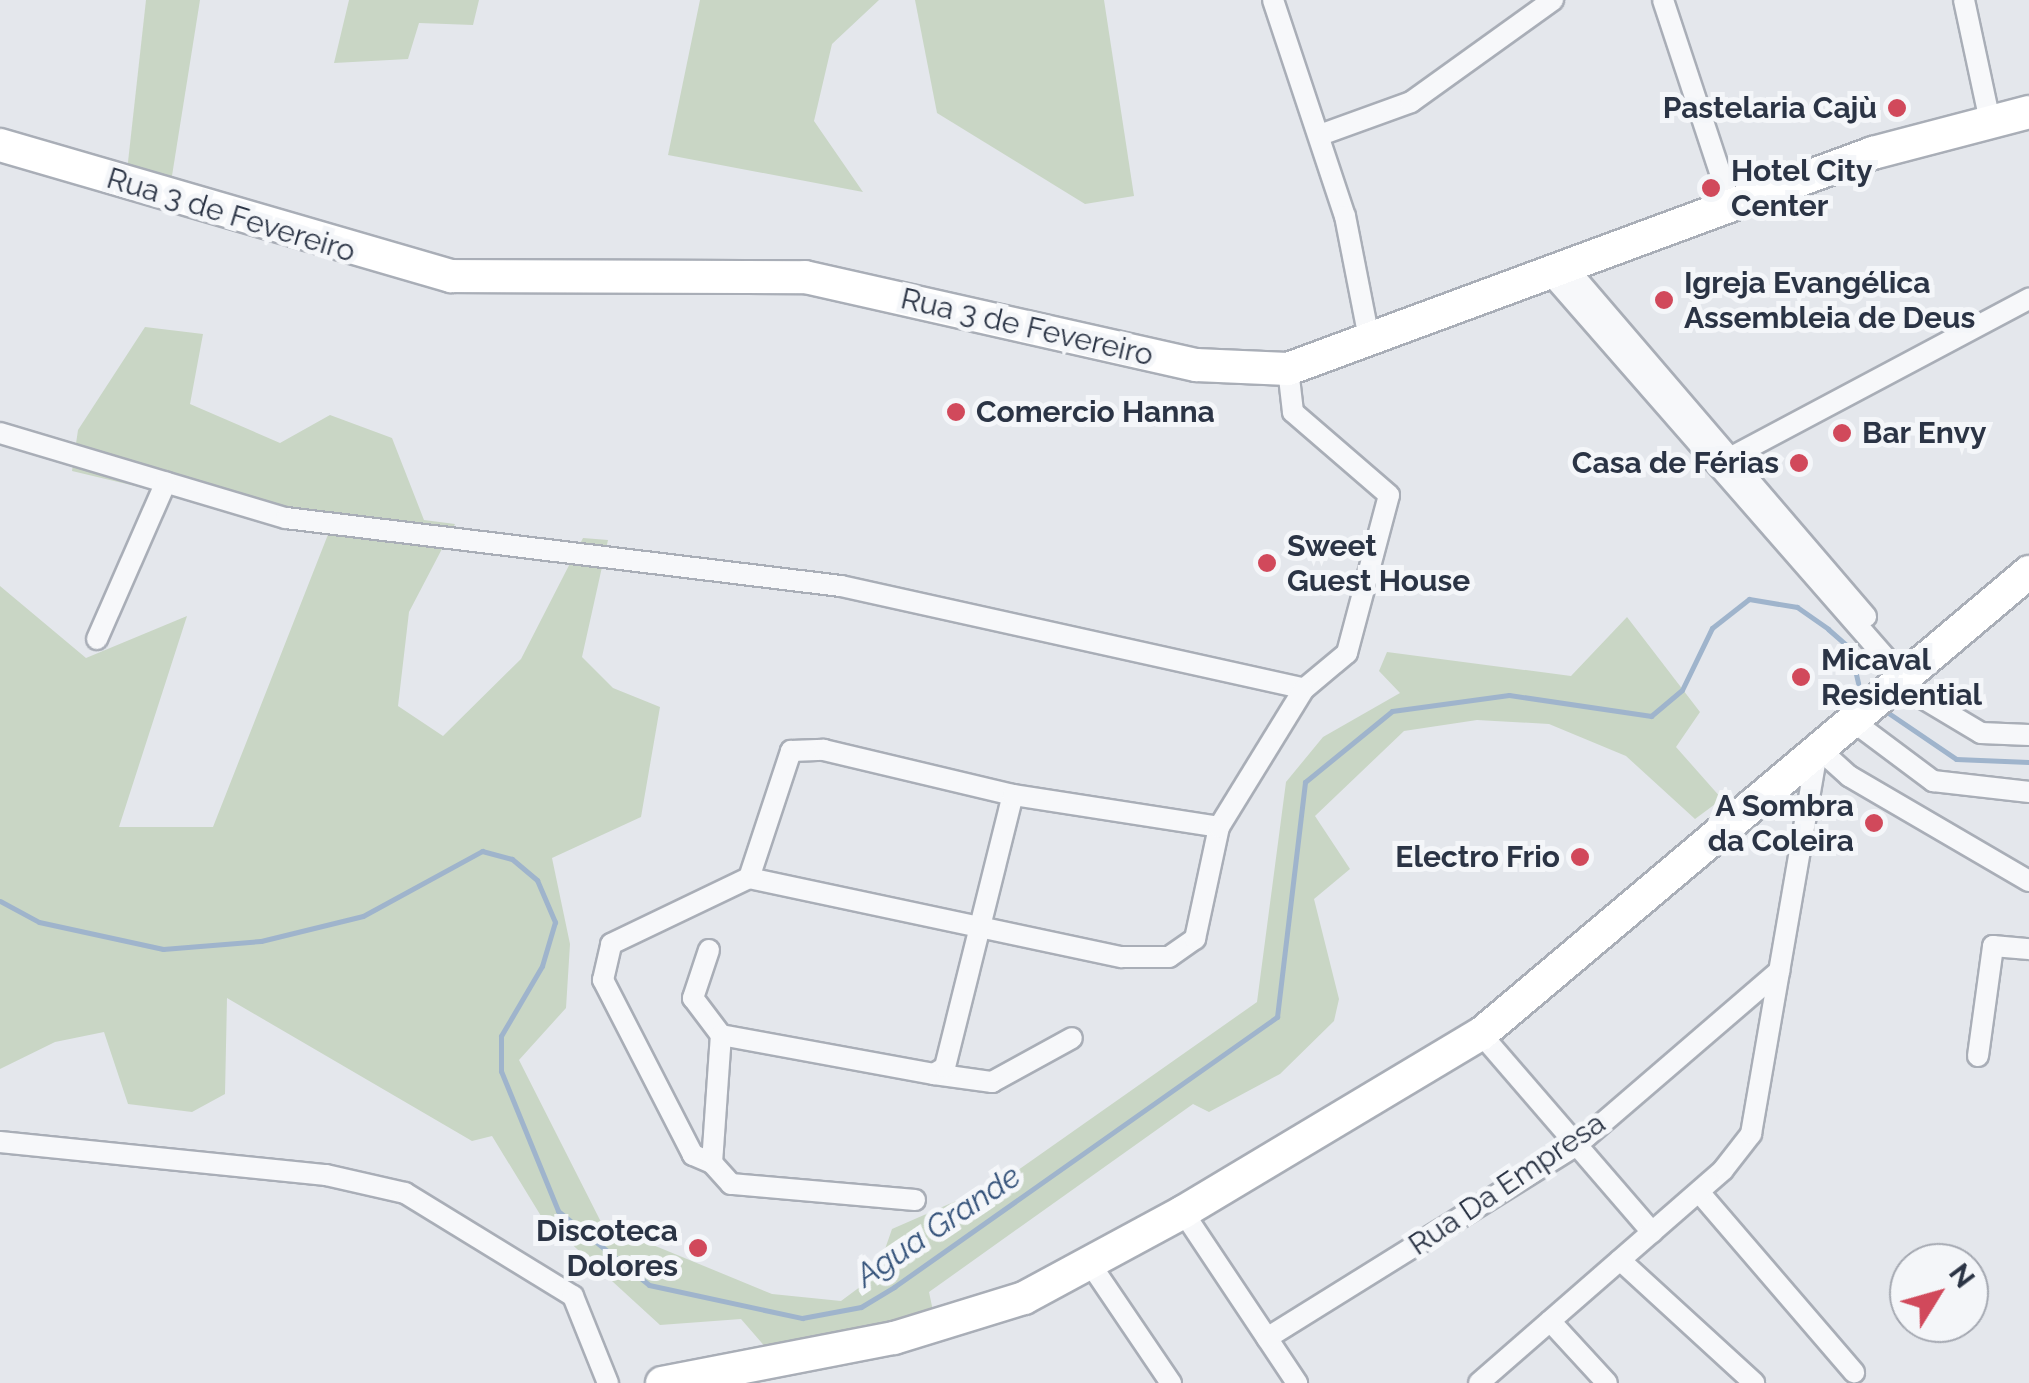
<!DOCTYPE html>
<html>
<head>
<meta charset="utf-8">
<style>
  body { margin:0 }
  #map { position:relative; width:2029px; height:1383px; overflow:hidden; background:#e4e7ec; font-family:Raleway,sans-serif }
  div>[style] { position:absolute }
  .green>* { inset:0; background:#c9d6c5 }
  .stream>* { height:5px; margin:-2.5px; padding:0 2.5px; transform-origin:2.5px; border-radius:2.5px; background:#9fb4cc }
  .roads { filter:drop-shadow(2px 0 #a9aeb7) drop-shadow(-2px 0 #a9aeb7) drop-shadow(0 2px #a9aeb7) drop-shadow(0 -2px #a9aeb7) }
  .street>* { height:20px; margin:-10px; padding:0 10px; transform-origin:10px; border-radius:10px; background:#f7f8fa }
  .primary>* { height:32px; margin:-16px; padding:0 16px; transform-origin:16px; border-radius:16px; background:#fff }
  .dots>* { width:28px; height:28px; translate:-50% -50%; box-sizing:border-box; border:5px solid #f4f6f9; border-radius:50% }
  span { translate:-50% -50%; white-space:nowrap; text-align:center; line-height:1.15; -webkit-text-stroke:10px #f4f6f9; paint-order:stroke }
  .poi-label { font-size:30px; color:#2b3445; font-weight:700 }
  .right { translate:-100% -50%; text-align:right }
  .left { translate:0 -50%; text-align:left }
  .street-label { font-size:30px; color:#2b3445 }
  .water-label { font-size:32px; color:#34527a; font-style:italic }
  .north { position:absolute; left:1889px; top:1243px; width:100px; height:100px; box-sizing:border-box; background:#f4f6f9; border:2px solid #a4a8b1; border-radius:50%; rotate:53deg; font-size:28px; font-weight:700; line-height:40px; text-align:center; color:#2b3445 }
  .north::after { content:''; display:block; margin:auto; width:35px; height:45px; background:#d1495b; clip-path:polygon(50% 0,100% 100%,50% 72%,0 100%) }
</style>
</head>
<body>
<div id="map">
  <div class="green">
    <i style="clip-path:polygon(146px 0,200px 0,171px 182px,127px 171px)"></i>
    <i style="clip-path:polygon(349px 0,479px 0,473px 25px,419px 23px,408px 59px,334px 63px)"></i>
    <i style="clip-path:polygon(700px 0,879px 0,832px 44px,814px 121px,863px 192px,668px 155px)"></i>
    <i style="clip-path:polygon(915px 0,1104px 0,1134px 196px,1085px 204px,937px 113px)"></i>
    <i style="clip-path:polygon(145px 327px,203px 334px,190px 404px,280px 443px,330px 415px,392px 438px,424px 520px,455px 524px,409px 612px,398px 706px,443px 736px,521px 659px,583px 538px,608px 540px,582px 657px,613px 688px,660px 707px,641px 817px,552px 858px,570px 944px,566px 1008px,519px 1060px,602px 1224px,772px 1294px,841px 1301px,876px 1275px,892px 1229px,1004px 1180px,1257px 1002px,1286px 782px,1323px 737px,1400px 693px,1379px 671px,1387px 652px,1571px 676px,1627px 617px,1700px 712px,1676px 747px,1722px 799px,1695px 819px,1626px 756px,1549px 724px,1477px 720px,1404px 731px,1315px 816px,1350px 869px,1314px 899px,1339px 999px,1334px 1021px,1280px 1074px,1209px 1112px,1193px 1104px,929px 1292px,937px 1330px,767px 1349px,741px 1319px,660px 1325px,541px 1216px,492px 1136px,472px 1141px,227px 998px,225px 1094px,192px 1112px,128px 1104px,104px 1032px,55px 1042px,0 1069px,0 586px,86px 658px,187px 616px,119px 827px,213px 827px,329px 532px,72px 471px,78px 430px)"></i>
  </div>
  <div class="stream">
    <i style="left:1884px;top:710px;width:87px;rotate:34.2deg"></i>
    <i style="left:1956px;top:759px;width:73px;rotate:2.4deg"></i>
    <i style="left:0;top:901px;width:44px;rotate:28.3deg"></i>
    <i style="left:39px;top:922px;width:127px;rotate:12.3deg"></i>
    <i style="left:163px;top:949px;width:98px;rotate:-4.7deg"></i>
    <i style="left:261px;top:941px;width:105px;rotate:-13.8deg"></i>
    <i style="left:363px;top:916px;width:136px;rotate:-28.6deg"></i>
    <i style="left:482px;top:851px;width:31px;rotate:15deg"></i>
    <i style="left:512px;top:859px;width:33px;rotate:40deg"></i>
    <i style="left:537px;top:880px;width:46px;rotate:66.8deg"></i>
    <i style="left:555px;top:922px;width:46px;rotate:106.5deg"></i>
    <i style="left:542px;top:966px;width:81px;rotate:120.4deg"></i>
    <i style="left:501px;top:1036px;width:35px;rotate:90deg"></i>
    <i style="left:501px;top:1071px;width:151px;rotate:67.8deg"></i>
    <i style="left:558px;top:1211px;width:117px;rotate:39.1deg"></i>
    <i style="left:649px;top:1285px;width:157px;rotate:12.2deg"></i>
    <i style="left:802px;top:1318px;width:60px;rotate:-10.6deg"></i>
    <i style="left:861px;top:1307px;width:39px;rotate:-31deg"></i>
    <i style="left:894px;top:1287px;width:469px;rotate:-35.2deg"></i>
    <i style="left:1277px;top:1017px;width:237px;rotate:-83.2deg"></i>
    <i style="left:1305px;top:782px;width:112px;rotate:-39.2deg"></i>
    <i style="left:1392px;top:711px;width:118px;rotate:-7.8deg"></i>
    <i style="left:1509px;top:695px;width:144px;rotate:8.4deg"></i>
    <i style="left:1651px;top:716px;width:40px;rotate:-40deg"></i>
    <i style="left:1682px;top:690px;width:69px;rotate:-64.2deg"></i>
    <i style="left:1712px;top:628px;width:47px;rotate:-38.1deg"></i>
    <i style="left:1749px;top:599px;width:49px;rotate:9.5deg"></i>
    <i style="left:1797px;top:607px;width:38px;rotate:35deg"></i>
    <i style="left:1828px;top:629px;width:29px;rotate:41deg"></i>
    <i style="left:1850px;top:648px;width:36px;rotate:77deg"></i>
  </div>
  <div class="roads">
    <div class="street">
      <i style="left:1273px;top:0;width:228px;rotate:71.6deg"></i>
      <i style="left:1345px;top:216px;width:130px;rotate:78.9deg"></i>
      <i style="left:1663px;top:0;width:217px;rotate:71.7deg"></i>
      <i style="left:1964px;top:0;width:124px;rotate:77.9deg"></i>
      <i style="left:1320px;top:135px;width:97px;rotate:-19.9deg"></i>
      <i style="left:1411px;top:102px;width:175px;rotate:-35.7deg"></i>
      <i style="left:1570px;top:271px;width:455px;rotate:49.4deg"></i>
      <i style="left:1551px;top:275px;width:559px;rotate:48.84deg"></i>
      <i style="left:1919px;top:696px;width:72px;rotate:30.8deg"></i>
      <i style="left:1981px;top:733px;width:48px;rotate:2.4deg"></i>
      <i style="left:0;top:433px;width:298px;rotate:16.6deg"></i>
      <i style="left:286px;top:518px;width:559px;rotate:6.99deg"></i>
      <i style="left:841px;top:586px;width:474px;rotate:12.5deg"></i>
      <i style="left:1304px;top:689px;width:56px;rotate:-39.9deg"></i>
      <i style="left:1347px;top:653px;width:163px;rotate:-75.1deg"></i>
      <i style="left:1389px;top:495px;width:127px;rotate:-139.2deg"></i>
      <i style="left:1293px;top:412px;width:43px;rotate:-96.6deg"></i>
      <i style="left:1722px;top:462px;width:348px;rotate:-28deg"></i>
      <i style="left:97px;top:639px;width:171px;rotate:-66.3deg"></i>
      <i style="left:1850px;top:719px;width:104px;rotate:36.8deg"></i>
      <i style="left:1933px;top:781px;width:97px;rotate:6.5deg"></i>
      <i style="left:1818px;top:748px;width:42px;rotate:42.1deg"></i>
      <i style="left:1849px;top:776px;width:208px;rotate:30.3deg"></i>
      <i style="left:749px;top:878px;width:381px;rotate:12deg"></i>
      <i style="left:1122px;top:957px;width:47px"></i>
      <i style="left:1169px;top:957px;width:32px;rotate:-35deg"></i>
      <i style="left:1195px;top:939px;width:115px;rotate:-77.9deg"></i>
      <i style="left:709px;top:950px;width:51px;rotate:108.4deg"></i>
      <i style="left:693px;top:998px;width:46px;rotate:52.9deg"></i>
      <i style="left:1481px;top:1034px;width:262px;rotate:49.2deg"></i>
      <i style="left:1978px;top:1056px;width:111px;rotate:-82.2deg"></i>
      <i style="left:1993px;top:946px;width:36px;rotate:5deg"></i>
      <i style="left:934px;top:1074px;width:59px;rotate:7.9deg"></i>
      <i style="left:992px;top:1082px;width:91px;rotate:-28.8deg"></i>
      <i style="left:0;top:1142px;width:328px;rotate:5.8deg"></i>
      <i style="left:326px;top:1175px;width:81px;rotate:12.8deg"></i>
      <i style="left:405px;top:1193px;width:197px;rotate:31.5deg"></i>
      <i style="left:573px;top:1296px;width:94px;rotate:68.1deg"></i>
      <i style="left:712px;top:1163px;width:21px;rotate:-157deg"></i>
      <i style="left:693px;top:1155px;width:197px;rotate:-117.2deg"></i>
      <i style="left:603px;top:980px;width:37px;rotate:-77deg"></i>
      <i style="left:611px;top:944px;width:153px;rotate:-25.6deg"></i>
      <i style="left:749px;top:878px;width:134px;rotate:-71.7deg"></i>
      <i style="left:791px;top:751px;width:33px;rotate:-2deg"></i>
      <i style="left:824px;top:750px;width:194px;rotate:13.4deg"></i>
      <i style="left:1699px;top:1192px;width:238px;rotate:49.3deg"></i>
      <i style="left:915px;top:1200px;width:185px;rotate:-175deg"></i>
      <i style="left:731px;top:1184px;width:28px;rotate:-132deg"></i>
      <i style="left:712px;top:1163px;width:128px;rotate:-86deg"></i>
      <i style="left:721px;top:1035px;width:217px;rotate:10.4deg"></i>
      <i style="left:934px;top:1074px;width:13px;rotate:-32deg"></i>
      <i style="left:945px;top:1067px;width:280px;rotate:-76deg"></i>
      <i style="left:1013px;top:795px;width:208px;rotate:8.8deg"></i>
      <i style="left:1219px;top:827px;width:162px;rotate:-58.4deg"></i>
      <i style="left:1183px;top:1212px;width:206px;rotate:56.3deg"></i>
      <i style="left:1620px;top:1260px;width:182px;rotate:42.5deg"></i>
      <i style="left:1091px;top:1265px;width:143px;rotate:55.9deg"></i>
      <i style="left:1550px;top:1321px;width:84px;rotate:47.4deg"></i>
      <i style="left:1267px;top:1338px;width:365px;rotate:-31.9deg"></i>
      <i style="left:1577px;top:1145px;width:267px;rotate:-40.7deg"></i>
      <i style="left:1479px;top:1383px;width:324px;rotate:-41.1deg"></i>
      <i style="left:1723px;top:1170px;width:46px;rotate:-52.1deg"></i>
      <i style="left:1751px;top:1134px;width:390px;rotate:-80.2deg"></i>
    </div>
    <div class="primary">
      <i style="left:0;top:145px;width:470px;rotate:16.2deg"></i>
      <i style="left:451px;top:276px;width:354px;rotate:0.2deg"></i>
      <i style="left:805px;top:277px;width:401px;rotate:12.7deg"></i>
      <i style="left:1196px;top:365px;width:92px;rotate:2.5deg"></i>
      <i style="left:1288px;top:369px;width:624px;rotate:-20.27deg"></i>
      <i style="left:1873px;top:153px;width:161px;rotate:-14.7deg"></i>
      <i style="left:662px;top:1383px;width:236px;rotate:-11deg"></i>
      <i style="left:894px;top:1338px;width:136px;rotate:-17.1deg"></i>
      <i style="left:1024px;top:1298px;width:181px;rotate:-28.4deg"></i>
      <i style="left:1183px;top:1212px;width:347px;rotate:-30.9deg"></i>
      <i style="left:1481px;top:1034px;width:717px;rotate:-40.13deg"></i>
    </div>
  </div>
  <div class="dots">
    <i style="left:1897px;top:108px;background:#d1495b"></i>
    <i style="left:1711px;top:188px;background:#d1495b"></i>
    <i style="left:1664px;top:300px;background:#d1495b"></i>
    <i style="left:956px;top:412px;background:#d1495b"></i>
    <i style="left:1842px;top:433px;background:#d1495b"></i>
    <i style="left:1799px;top:463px;background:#d1495b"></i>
    <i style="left:1267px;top:563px;background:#d1495b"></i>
    <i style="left:1801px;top:677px;background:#d1495b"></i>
    <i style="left:1874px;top:823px;background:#d1495b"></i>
    <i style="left:1580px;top:857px;background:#d1495b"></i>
    <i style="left:698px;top:1248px;background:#d1495b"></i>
  </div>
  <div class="poi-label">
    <span class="right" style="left:1877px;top:108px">Pastelaria Cajù</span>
    <span class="left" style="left:1731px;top:188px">Hotel City<br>Center</span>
    <span class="left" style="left:1684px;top:300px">Igreja Evangélica<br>Assembleia de Deus</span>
    <span class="left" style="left:976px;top:412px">Comercio Hanna</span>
    <span class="left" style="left:1862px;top:433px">Bar Envy</span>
    <span class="right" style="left:1779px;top:463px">Casa de Férias</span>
    <span class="left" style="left:1287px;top:563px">Sweet<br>Guest House</span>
    <span class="left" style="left:1821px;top:677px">Micaval<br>Residential</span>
    <span class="right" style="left:1854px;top:823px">A Sombra<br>da Coleira</span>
    <span class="right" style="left:1560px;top:857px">Electro Frio</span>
    <span class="right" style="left:678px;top:1248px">Discoteca<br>Dolores</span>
  </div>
  <div class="street-label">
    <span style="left:231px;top:215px;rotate:17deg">Rua 3 de Fevereiro</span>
    <span style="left:1027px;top:327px;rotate:13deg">Rua 3 de Fevereiro</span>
    <span style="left:1507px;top:1184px;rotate:-34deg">Rua Da Empresa</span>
  </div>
  <div class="water-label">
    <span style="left:938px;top:1226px;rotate:-34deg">Agua Grande</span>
  </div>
  <div class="north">N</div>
</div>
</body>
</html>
